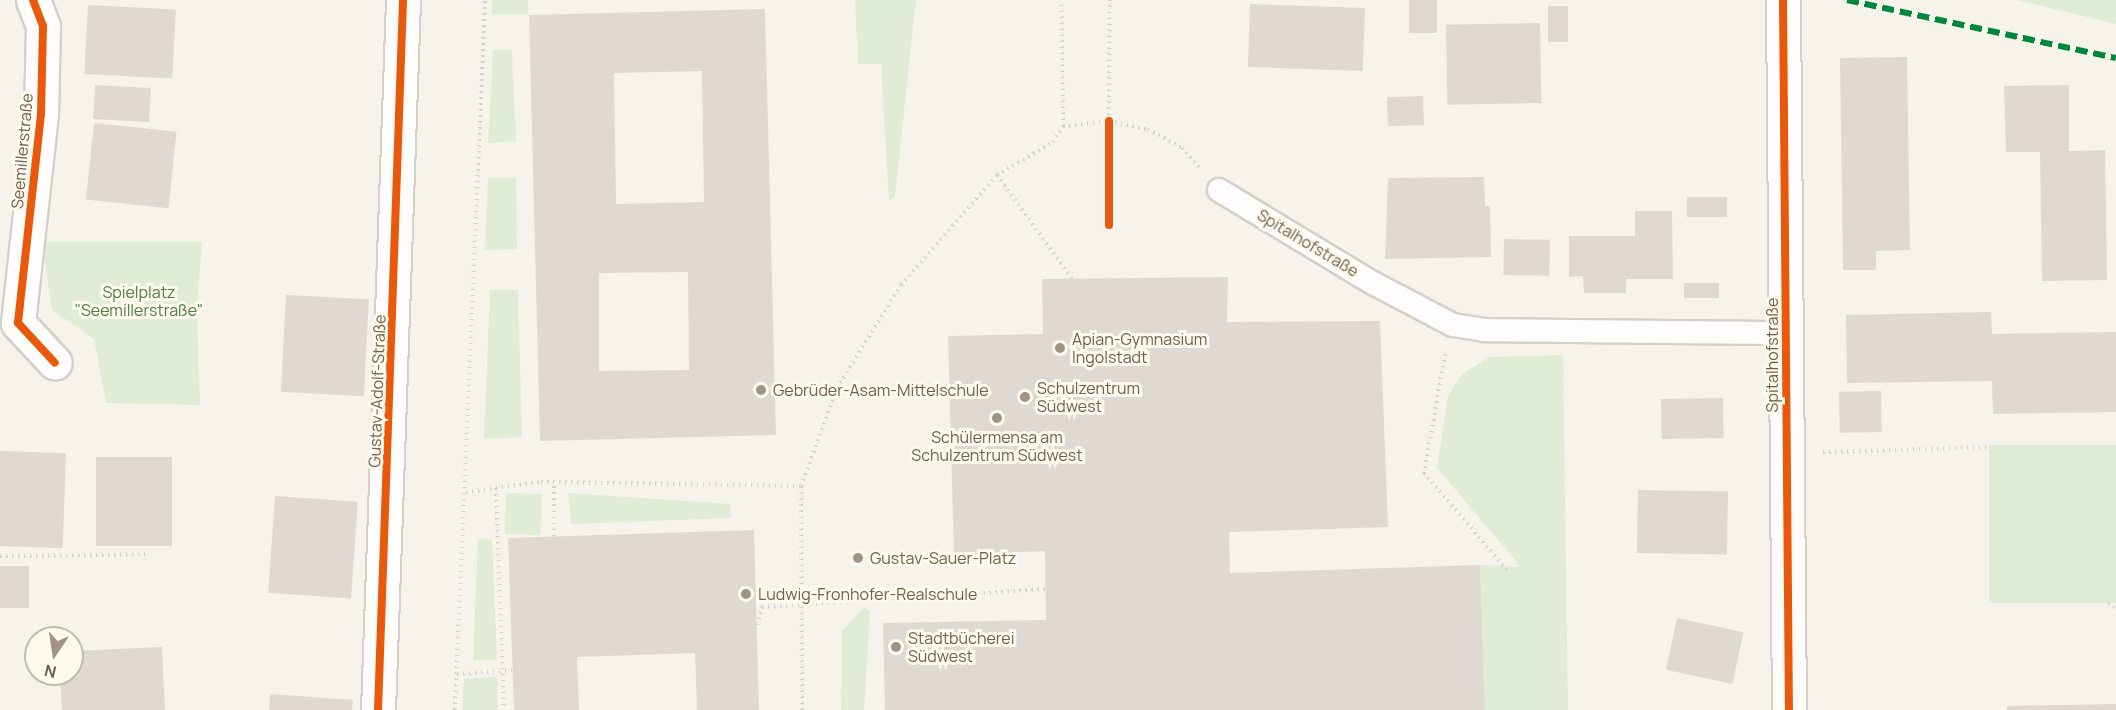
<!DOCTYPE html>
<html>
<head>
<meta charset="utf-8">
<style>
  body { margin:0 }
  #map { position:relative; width:2116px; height:710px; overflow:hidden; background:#f6f3eb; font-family:Manrope,sans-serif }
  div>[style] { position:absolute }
  .green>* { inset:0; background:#e1ecd7; transform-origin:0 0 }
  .building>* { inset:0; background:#dfd9d1; transform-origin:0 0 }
  .path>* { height:4px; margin-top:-2px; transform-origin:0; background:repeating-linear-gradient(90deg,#d7d1cb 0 1.5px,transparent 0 6px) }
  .roads { filter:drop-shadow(2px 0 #d5d0c9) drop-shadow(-2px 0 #d5d0c9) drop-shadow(0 2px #d5d0c9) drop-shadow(0 -2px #d5d0c9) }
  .lane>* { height:22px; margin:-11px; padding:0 11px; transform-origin:11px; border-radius:11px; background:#fefdfc }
  .street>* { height:33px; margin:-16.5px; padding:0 16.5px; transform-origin:16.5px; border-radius:16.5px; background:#fefdfc }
  .quiet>* { height:6px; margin-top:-3px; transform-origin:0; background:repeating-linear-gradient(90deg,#00873e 0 12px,transparent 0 18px) }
  .cycleway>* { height:8px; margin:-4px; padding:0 4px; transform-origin:4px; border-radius:4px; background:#e8590c }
  .dots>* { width:16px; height:16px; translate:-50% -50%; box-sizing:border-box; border:3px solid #fdf9ed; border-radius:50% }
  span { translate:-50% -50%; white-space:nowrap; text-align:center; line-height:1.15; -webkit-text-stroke:6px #fdf9ed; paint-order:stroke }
  .street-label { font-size:16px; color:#715f4e }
  .park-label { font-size:16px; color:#527b4a }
  .poi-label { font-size:16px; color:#715f4e }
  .left { translate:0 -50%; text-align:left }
  .north { position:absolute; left:24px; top:626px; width:60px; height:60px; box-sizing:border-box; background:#fdf9ed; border:2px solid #c5bbad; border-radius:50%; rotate:193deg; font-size:16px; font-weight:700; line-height:24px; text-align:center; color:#715f4e }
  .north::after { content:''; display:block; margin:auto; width:21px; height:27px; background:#a09385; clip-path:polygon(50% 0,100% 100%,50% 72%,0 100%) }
</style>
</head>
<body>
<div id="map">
  <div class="green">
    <i style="left:492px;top:0;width:36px;height:14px"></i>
    <i style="clip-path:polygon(855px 0,916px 0,895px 196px,889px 201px,881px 64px,858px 64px)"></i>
    <i style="clip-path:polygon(2017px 0,2116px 0,2116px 24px)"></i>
    <i style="clip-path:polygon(493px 50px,512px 50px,516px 141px,488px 143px)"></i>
    <i style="clip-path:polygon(516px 177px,517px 249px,485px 250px,488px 178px)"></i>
    <i style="clip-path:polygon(42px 242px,202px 242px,197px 311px,200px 405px,106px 403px,94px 339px,52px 310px)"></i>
    <i style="clip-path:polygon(490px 290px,518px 290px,522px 437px,484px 439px)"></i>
    <i style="clip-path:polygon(1563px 355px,1568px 710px,1485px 710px,1480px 565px,1521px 567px,1437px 468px,1448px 396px,1462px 374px,1489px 357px)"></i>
    <i style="left:2116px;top:445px;width:158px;height:127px;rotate:90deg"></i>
    <i style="left:506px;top:493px;width:36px;height:41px;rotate:2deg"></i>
    <i style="clip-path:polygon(568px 493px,730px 504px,731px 518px,571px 524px)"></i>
    <i style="clip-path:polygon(478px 539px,492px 539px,497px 660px,473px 660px)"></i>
    <i style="clip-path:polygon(864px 607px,870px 612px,864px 710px,841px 710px,842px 631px)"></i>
    <i style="clip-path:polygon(497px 677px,498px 710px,462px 710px,464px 679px)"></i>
  </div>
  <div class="building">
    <i style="left:1409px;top:0;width:28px;height:33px"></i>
    <i style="left:1250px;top:4px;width:115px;height:63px;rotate:2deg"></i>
    <i style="left:88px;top:5px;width:88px;height:69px;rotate:3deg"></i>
    <i style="left:1548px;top:6px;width:20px;height:36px"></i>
    <i style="clip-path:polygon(evenodd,765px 9px,776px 435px,540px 441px,529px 15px,765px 9px,702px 71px,704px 202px,616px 204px,614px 73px,702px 71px,765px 9px,688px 272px,689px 370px,599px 371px,599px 273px,688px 272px)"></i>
    <i style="left:1540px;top:23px;width:80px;height:94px;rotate:89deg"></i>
    <i style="clip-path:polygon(1907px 57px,1910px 250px,1876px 251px,1876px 270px,1843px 270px,1840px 58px)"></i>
    <i style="left:95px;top:85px;width:56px;height:34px;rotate:3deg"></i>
    <i style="clip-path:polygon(2069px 85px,2069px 151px,2105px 150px,2107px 280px,2042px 281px,2040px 152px,2006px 152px,2004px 86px)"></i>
    <i style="left:1423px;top:96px;width:29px;height:36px;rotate:88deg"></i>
    <i style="left:94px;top:123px;width:83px;height:77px;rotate:6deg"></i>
    <i style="clip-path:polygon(1484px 177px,1485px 206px,1490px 206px,1491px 257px,1385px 259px,1388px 178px)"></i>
    <i style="left:1687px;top:197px;width:40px;height:20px"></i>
    <i style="clip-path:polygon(1635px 211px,1672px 211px,1673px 279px,1626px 279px,1626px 293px,1584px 293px,1583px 276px,1569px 277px,1569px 236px,1635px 236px)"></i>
    <i style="left:1504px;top:239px;width:46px;height:36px;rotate:1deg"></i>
    <i style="clip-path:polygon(1228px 277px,1227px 322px,1380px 321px,1388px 527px,1229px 532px,1230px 573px,1480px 565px,1485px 710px,885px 710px,883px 623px,1046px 620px,1045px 551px,954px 555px,948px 336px,1043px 334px,1042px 279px)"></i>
    <i style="left:1684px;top:283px;width:35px;height:15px"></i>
    <i style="left:286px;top:295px;width:83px;height:97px;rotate:3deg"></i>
    <i style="clip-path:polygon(1991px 312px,1992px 334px,2116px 332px,2116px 412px,1993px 414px,1992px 381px,1847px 383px,1846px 315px)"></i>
    <i style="left:1881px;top:391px;width:41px;height:42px;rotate:89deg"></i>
    <i style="left:1723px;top:398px;width:40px;height:62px;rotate:89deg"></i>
    <i style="left:0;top:451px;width:66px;height:95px;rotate:2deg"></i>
    <i style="left:172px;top:457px;width:89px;height:76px;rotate:90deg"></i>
    <i style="left:1638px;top:490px;width:90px;height:63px;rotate:1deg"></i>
    <i style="left:275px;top:496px;width:83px;height:97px;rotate:4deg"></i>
    <i style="clip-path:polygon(754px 530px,759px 710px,697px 710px,695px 653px,577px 657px,579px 710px,514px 710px,508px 538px)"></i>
    <i style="left:0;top:566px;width:29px;height:42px"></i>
    <i style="left:1677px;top:618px;width:68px;height:53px;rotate:12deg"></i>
    <i style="clip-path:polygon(162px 647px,165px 710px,62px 710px,60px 674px,72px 674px,72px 651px)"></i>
    <i style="clip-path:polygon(270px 694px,353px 700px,352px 710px,269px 710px)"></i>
    <i style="clip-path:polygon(2116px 704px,2116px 710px,2007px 710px,2007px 706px)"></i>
  </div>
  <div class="path">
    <i style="left:1109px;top:121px;width:121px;rotate:-89.5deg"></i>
    <i style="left:1063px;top:126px;width:46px;rotate:-6.2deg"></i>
    <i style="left:1109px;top:121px;width:40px;rotate:12deg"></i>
    <i style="left:1148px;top:129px;width:39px;rotate:29deg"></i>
    <i style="left:1182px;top:148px;width:27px;rotate:48deg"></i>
    <i style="left:997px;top:175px;width:128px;rotate:54.2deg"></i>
    <i style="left:1445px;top:354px;width:121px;rotate:100deg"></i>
    <i style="left:1424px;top:473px;width:130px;rotate:49.4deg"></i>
    <i style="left:1823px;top:452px;width:166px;rotate:-1.7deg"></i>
    <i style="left:496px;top:488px;width:222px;rotate:87.9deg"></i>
    <i style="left:466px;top:492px;width:76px;rotate:-7.6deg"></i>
    <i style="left:541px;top:482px;width:260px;rotate:0.9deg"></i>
    <i style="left:554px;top:536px;width:53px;rotate:-90deg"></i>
    <i style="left:0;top:556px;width:148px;rotate:-0.8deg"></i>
    <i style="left:756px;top:590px;width:18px;rotate:71deg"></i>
    <i style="left:2108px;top:603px;width:10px;rotate:37deg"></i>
    <i style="left:757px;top:625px;width:19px;rotate:-74deg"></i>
    <i style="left:762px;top:607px;width:284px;rotate:-3.6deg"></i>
    <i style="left:457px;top:674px;width:55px;rotate:-4.2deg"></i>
    <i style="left:455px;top:710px;width:711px;rotate:-87.58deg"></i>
    <i style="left:802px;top:710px;width:224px;rotate:-90.3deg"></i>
    <i style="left:801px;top:486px;width:104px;rotate:-69.8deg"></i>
    <i style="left:837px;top:388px;width:121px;rotate:-58.1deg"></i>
    <i style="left:901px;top:285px;width:146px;rotate:-48.9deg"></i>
    <i style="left:997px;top:175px;width:65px;rotate:-30.5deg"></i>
    <i style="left:1053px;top:142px;width:19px;rotate:-58deg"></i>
    <i style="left:1063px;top:126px;width:126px;rotate:-90.9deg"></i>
  </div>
  <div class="roads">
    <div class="lane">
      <i style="left:1219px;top:190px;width:178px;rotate:31.2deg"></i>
      <i style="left:1371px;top:282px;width:93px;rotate:27.7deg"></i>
      <i style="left:1453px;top:325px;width:30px;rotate:9deg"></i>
      <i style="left:1483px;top:330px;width:302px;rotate:0.6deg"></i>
    </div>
    <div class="street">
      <i style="left:33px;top:0;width:28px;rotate:69deg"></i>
      <i style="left:43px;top:26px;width:88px;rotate:91.3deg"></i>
      <i style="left:41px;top:114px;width:210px;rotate:96.3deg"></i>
      <i style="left:18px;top:323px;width:54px;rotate:47.2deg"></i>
      <i style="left:1783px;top:0;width:710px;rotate:89.52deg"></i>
      <i style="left:378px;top:710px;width:710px;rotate:-87.98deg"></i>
    </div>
  </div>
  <div class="quiet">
    <i style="left:1847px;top:0;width:275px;rotate:12.2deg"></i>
  </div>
  <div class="cycleway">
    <i style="left:33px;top:0;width:28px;rotate:69deg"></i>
    <i style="left:43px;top:26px;width:88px;rotate:91.3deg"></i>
    <i style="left:41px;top:114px;width:210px;rotate:96.3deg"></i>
    <i style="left:18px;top:323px;width:54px;rotate:47.2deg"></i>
    <i style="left:1783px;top:0;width:710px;rotate:89.52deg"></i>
    <i style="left:1109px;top:225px;width:104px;rotate:-90deg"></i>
    <i style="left:378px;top:710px;width:710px;rotate:-87.98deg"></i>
  </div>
  <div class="dots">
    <i style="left:1060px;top:348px;background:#a09385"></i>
    <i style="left:761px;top:390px;background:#a09385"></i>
    <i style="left:1025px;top:397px;background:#a09385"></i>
    <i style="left:997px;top:418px;background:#a09385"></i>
    <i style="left:858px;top:558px;background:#a09385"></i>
    <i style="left:746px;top:594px;background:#a09385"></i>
    <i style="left:896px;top:647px;background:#a09385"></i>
  </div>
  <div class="street-label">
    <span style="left:22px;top:151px;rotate:-85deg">Seemillerstraße</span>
    <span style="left:1308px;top:243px;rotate:31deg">Spitalhofstraße</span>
    <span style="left:1772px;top:355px;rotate:-90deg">Spitalhofstraße</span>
    <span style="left:377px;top:391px;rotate:-88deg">Gustav-Adolf-Straße</span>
  </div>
  <div class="park-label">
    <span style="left:139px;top:301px">Spielplatz<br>"Seemillerstraße"</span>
  </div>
  <div class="poi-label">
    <span class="left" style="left:1072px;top:348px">Apian-Gymnasium<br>Ingolstadt</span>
    <span class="left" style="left:1037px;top:397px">Schulzentrum<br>Südwest</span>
    <span class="left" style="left:773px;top:390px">Gebrüder-Asam-Mittelschule</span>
    <span style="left:997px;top:446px">Schülermensa am<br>Schulzentrum Südwest</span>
    <span class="left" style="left:870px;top:558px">Gustav-Sauer-Platz</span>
    <span class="left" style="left:758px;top:594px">Ludwig-Fronhofer-Realschule</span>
    <span class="left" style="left:908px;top:647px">Stadtbücherei<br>Südwest</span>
  </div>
  <div class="north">N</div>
</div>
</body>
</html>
